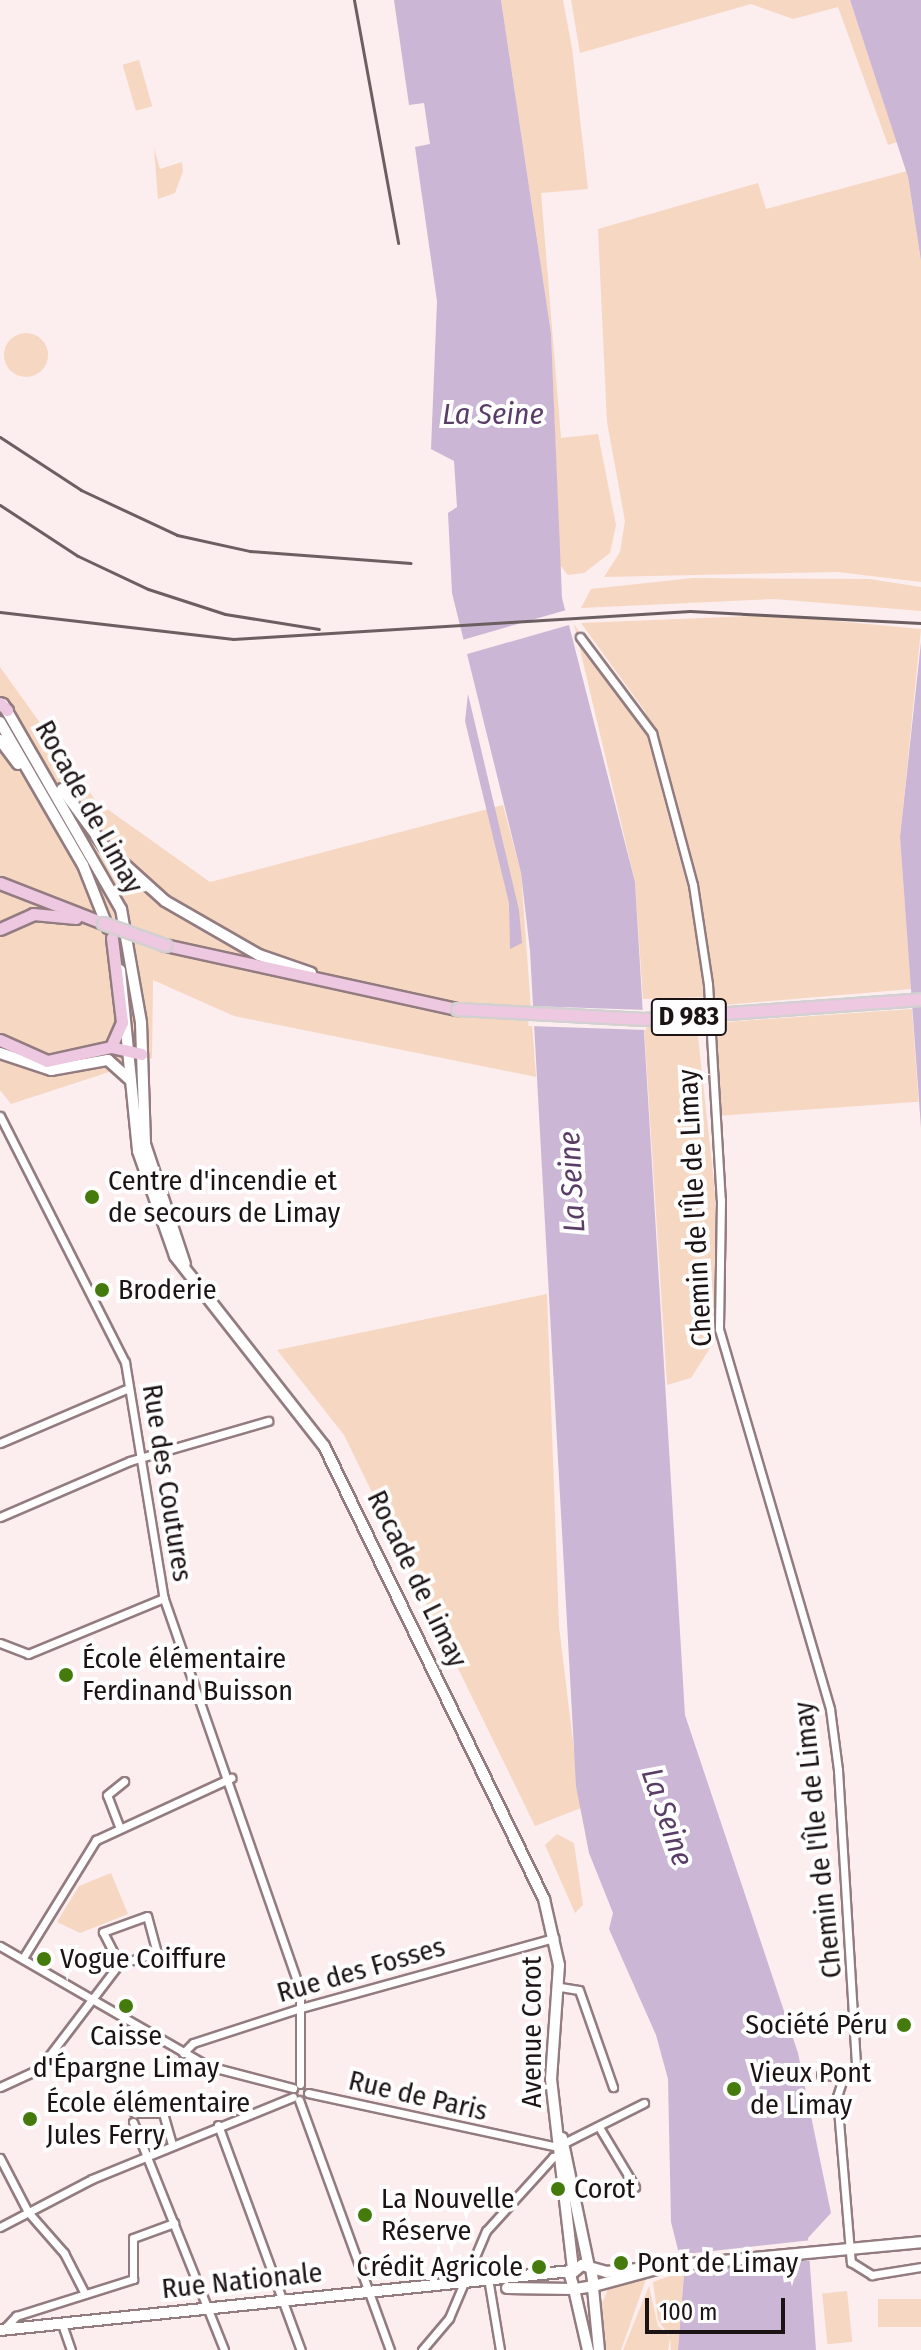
<!DOCTYPE html>
<html>
<head>
<meta charset="utf-8">
<style>
  body { margin:0 }
  #map { position:relative; width:921px; height:2350px; overflow:hidden; background:#fcedef; font-family:"Fira Sans Condensed",sans-serif }
  div>[style] { position:absolute }
  .green>* { inset:0; background:#f6d7c2; transform-origin:0 0 }
  .round { border-radius:50% }
  .water>* { inset:0; background:#cbb7d5 }
  .pier>* { inset:0; background:#fcedef; transform-origin:0 0 }
  .roads { filter:drop-shadow(2px 0 #937c80) drop-shadow(-2px 0 #937c80) drop-shadow(0 2px #937c80) drop-shadow(0 -2px #937c80) }
  .street>* { height:7px; margin:-3.5px; padding:0 3.5px; transform-origin:3.5px; border-radius:3.5px; background:#fff }
  .secondary>* { height:10px; margin:-5px; padding:0 5px; transform-origin:5px; border-radius:5px; background:#fff }
  .primary>* { height:11px; margin:-5.5px; padding:0 5.5px; transform-origin:5.5px; border-radius:5.5px; background:#eec7e1 }
  .rail>* { height:3px; margin:-1.5px; padding:0 1.5px; transform-origin:1.5px; border-radius:1.5px; background:#6b5f61 }
  .bridges { filter:drop-shadow(2px 0 #d2d0d0) drop-shadow(-2px 0 #d2d0d0) drop-shadow(0 2px #d2d0d0) drop-shadow(0 -2px #d2d0d0) }
  .primary-bridge>* { height:11px; margin:-5.5px; padding:0 5.5px; transform-origin:5.5px; border-radius:5.5px; background:#eec7e1 }
  .dots>* { width:22px; height:22px; translate:-50% -50%; box-sizing:border-box; border:4px solid #fefefe; border-radius:50% }
  span { translate:-50% -50%; white-space:nowrap; text-align:center; line-height:1.15; -webkit-text-stroke:8px #fefefe; paint-order:stroke }
  .shield-label span { padding:2px 6px; background:#fefefe; border:2px solid; border-radius:6px; -webkit-text-stroke-width:0 }
  .shield-label { font-size:26px; color:#1c1315; font-weight:700 }
  .street-label { font-size:28px; color:#1c1315 }
  .poi-label { font-size:28px; color:#1c1315 }
  .left { translate:0 -50%; text-align:left }
  .right { translate:-100% -50%; text-align:right }
  .water-label { font-size:30px; color:#5a3d67; font-style:italic }
  .scale { position:absolute; left:645px; top:2298px; width:140px; height:36px; box-sizing:border-box; border:4px solid #1c1315; border-top:0; padding-left:10px; font-size:24px; line-height:28px; white-space:nowrap; color:#1c1315; -webkit-text-stroke:6px #fefefe; paint-order:stroke }
</style>
</head>
<body>
<div id="map">
  <div class="green">
    <i style="clip-path:polygon(501px 0,563px 0,572px 48px,588px 189px,541px 193px,561px 438px,598px 434px,616px 525px,610px 553px,584px 573px,568px 575px,560px 565px,551px 333px)"></i>
    <i style="clip-path:polygon(571px 0,850px 0,897px 142px,888px 145px,838px 7px,793px 19px,751px 4px,580px 53px)"></i>
    <i style="left:139px;top:60px;width:48px;height:17px;rotate:74deg"></i>
    <i style="clip-path:polygon(154px 148px,160px 169px,182px 162px,183px 171px,175px 193px,158px 199px)"></i>
    <i style="clip-path:polygon(907px 171px,921px 261px,921px 582px,838px 572px,604px 577px,620px 552px,625px 521px,607px 422px,598px 229px,758px 183px,766px 209px)"></i>
    <i class="round" style="left:4px;top:333px;width:44px;height:44px"></i>
    <i style="clip-path:polygon(693px 578px,869px 579px,921px 587px,921px 611px,774px 599px,581px 608px,591px 589px)"></i>
    <i style="clip-path:polygon(773px 615px,921px 629px,900px 837px,911px 989px,712px 1006px,694px 875px,662px 751px,644px 710px,581px 623px)"></i>
    <i style="clip-path:polygon(574px 624px,647px 736px,695px 915px,704px 997px,643px 999px,635px 882px)"></i>
    <i style="clip-path:polygon(0 667px,96px 801px,210px 882px,503px 805px,521px 873px,536px 1077px,234px 1016px,153px 980px,152px 1058px,11px 1104px,0 1090px)"></i>
    <i style="left:912px;top:1009px;width:93px;height:199px;rotate:86deg"></i>
    <i style="clip-path:polygon(644px 1026px,697px 1028px,715px 1192px,717px 1337px,691px 1378px,667px 1385px)"></i>
    <i style="clip-path:polygon(547px 1294px,559px 1626px,581px 1808px,535px 1826px,344px 1435px,277px 1350px)"></i>
    <i style="clip-path:polygon(557px 1834px,574px 1843px,583px 1905px,575px 1913px,545px 1845px)"></i>
    <i style="clip-path:polygon(111px 1873px,128px 1914px,80px 1933px,57px 1922px,79px 1886px)"></i>
    <i style="clip-path:polygon(684px 2271px,678px 2350px,671px 2350px,670px 2338px,668px 2350px,623px 2350px,649px 2286px,658px 2326px,670px 2337px,658px 2320px,653px 2282px)"></i>
    <i style="clip-path:polygon(646px 2279px,621px 2350px,606px 2350px,601px 2306px,608px 2289px)"></i>
    <i style="left:847px;top:2291px;width:51px;height:25px;rotate:84deg"></i>
    <i style="left:921px;top:2299px;width:28px;height:43px;rotate:90deg"></i>
  </div>
  <div class="water">
    <i style="clip-path:polygon(394px 0,501px 0,551px 333px,562px 598px,635px 882px,685px 1715px,798px 2053px,831px 2213px,808px 2238px,816px 2350px,678px 2350px,684px 2274px,671px 2222px,668px 2079px,656px 2035px,609px 1929px,613px 1913px,589px 1853px,576px 1786px,530px 951px,521px 873px,452px 593px,448px 513px,457px 507px,454px 461px,431px 449px,437px 301px,415px 147px,430px 144px,424px 103px,409px 105px)"></i>
    <i style="clip-path:polygon(850px 0,921px 0,921px 261px,908px 177px)"></i>
    <i style="clip-path:polygon(921px 642px,921px 1128px,900px 837px)"></i>
    <i style="clip-path:polygon(468px 694px,519px 910px,522px 943px,510px 949px,509px 903px,465px 721px)"></i>
  </div>
  <div class="pier">
    <i style="left:570px;top:609px;width:15px;height:113px;rotate:74deg"></i>
    <i style="left:529px;top:1006px;width:118px;height:20px;rotate:2deg"></i>
    <i style="clip-path:polygon(812px 2240px,815px 2260px,680px 2271px,677px 2255px)"></i>
  </div>
  <div class="roads">
    <div class="street">
      <i style="left:580px;top:637px;width:120px;rotate:53.1deg"></i>
      <i style="left:652px;top:733px;width:157px;rotate:74.9deg"></i>
      <i style="left:693px;top:885px;width:100px;rotate:81.4deg"></i>
      <i style="left:708px;top:984px;width:216px;rotate:86.6deg"></i>
      <i style="left:721px;top:1200px;width:129px;rotate:90.9deg"></i>
      <i style="left:719px;top:1329px;width:396px;rotate:73.7deg"></i>
      <i style="left:830px;top:1709px;width:62px;rotate:82.5deg"></i>
      <i style="left:838px;top:1770px;width:309px;rotate:86.5deg"></i>
      <i style="left:857px;top:2078px;width:36px;rotate:-175deg"></i>
      <i style="left:0;top:1116px;width:276px;rotate:63.1deg"></i>
      <i style="left:125px;top:1362px;width:240px;rotate:80.7deg"></i>
      <i style="left:164px;top:1599px;width:414px;rotate:70.8deg"></i>
      <i style="left:300px;top:1990px;width:94px;rotate:90deg"></i>
      <i style="left:0;top:1443px;width:140px;rotate:-23.1deg"></i>
      <i style="left:0;top:1517px;width:142px;rotate:-23.3deg"></i>
      <i style="left:130px;top:1461px;width:144px;rotate:-16.2deg"></i>
      <i style="left:0;top:1643px;width:30px;rotate:21deg"></i>
      <i style="left:28px;top:1654px;width:147px;rotate:-22.4deg"></i>
      <i style="left:119px;top:1826px;width:33px;rotate:-111deg"></i>
      <i style="left:107px;top:1795px;width:22px;rotate:-39deg"></i>
      <i style="left:0;top:1946px;width:240px;rotate:30deg"></i>
      <i style="left:208px;top:2066px;width:88px;rotate:14.5deg"></i>
      <i style="left:23px;top:1958px;width:139px;rotate:-58.3deg"></i>
      <i style="left:96px;top:1840px;width:149px;rotate:-24.7deg"></i>
      <i style="left:560px;top:1987px;width:19px;rotate:9deg"></i>
      <i style="left:579px;top:1990px;width:103px;rotate:70.7deg"></i>
      <i style="left:183px;top:2053px;width:14px;rotate:-45deg"></i>
      <i style="left:193px;top:2043px;width:114px;rotate:-18deg"></i>
      <i style="left:301px;top:2008px;width:263px;rotate:-15.5deg"></i>
      <i style="left:844px;top:2075px;width:23px;rotate:108deg"></i>
      <i style="left:837px;top:2097px;width:166px;rotate:85.2deg"></i>
      <i style="left:851px;top:2262px;width:25px;rotate:32deg"></i>
      <i style="left:872px;top:2275px;width:50px;rotate:-9.3deg"></i>
      <i style="left:0;top:2087px;width:43px;rotate:-24.8deg"></i>
      <i style="left:39px;top:2069px;width:132px;rotate:-52.7deg"></i>
      <i style="left:119px;top:1964px;width:40px;rotate:-16deg"></i>
      <i style="left:157px;top:1953px;width:38px;rotate:-105deg"></i>
      <i style="left:147px;top:1916px;width:47px;rotate:160deg"></i>
      <i style="left:103px;top:1932px;width:36px;rotate:63deg"></i>
      <i style="left:308px;top:2093px;width:261px;rotate:12.2deg"></i>
      <i style="left:120px;top:2096px;width:23px;rotate:49deg"></i>
      <i style="left:135px;top:2113px;width:28px"></i>
      <i style="left:163px;top:2113px;width:33px;rotate:74deg"></i>
      <i style="left:299px;top:2100px;width:266px;rotate:70deg"></i>
      <i style="left:133px;top:2122px;width:245px;rotate:68.2deg"></i>
      <i style="left:218px;top:2125px;width:240px;rotate:69.8deg"></i>
      <i style="left:599px;top:2127px;width:70px;rotate:59deg"></i>
      <i style="left:560px;top:2145px;width:94px;rotate:-26.6deg"></i>
      <i style="left:0;top:2158px;width:61px;rotate:62.6deg"></i>
      <i style="left:28px;top:2212px;width:55px;rotate:48.7deg"></i>
      <i style="left:64px;top:2253px;width:46px;rotate:62.9deg"></i>
      <i style="left:0;top:2227px;width:104px;rotate:-27.6deg"></i>
      <i style="left:92px;top:2179px;width:217px;rotate:-22.2deg"></i>
      <i style="left:489px;top:2284px;width:67px;rotate:80.5deg"></i>
      <i style="left:62px;top:2324px;width:28px;rotate:71deg"></i>
      <i style="left:4px;top:2329px;width:18px;rotate:-47deg"></i>
      <i style="left:16px;top:2316px;width:123px;rotate:-17.5deg"></i>
      <i style="left:133px;top:2279px;width:41px;rotate:-90deg"></i>
      <i style="left:133px;top:2238px;width:44px;rotate:-20.1deg"></i>
      <i style="left:422px;top:2350px;width:42px;rotate:-49.8deg"></i>
      <i style="left:449px;top:2318px;width:95px;rotate:-67deg"></i>
      <i style="left:486px;top:2231px;width:100px;rotate:-47.8deg"></i>
      <i style="left:553px;top:2157px;width:11px;rotate:-10deg"></i>
    </div>
    <div class="secondary">
      <i style="left:3px;top:704px;width:237px;rotate:60.1deg"></i>
      <i style="left:121px;top:909px;width:116px;rotate:80deg"></i>
      <i style="left:141px;top:1023px;width:121px;rotate:88.1deg"></i>
      <i style="left:145px;top:1144px;width:126px;rotate:71.6deg"></i>
      <i style="left:0;top:722px;width:165px;rotate:59.9deg"></i>
      <i style="left:83px;top:865px;width:68px;rotate:68.4deg"></i>
      <i style="left:0;top:740px;width:30px;rotate:53deg"></i>
      <i style="left:62px;top:789px;width:71px;rotate:53.6deg"></i>
      <i style="left:104px;top:846px;width:82px;rotate:42deg"></i>
      <i style="left:165px;top:901px;width:108px;rotate:29.9deg"></i>
      <i style="left:259px;top:955px;width:55px;rotate:19.1deg"></i>
      <i style="left:120px;top:970px;width:182px;rotate:84.3deg"></i>
      <i style="left:138px;top:1151px;width:111px;rotate:70.6deg"></i>
      <i style="left:175px;top:1256px;width:241px;rotate:51.9deg"></i>
      <i style="left:324px;top:1446px;width:504px;rotate:64.1deg"></i>
      <i style="left:544px;top:1899px;width:68px;rotate:77.2deg"></i>
      <i style="left:559px;top:1965px;width:114px;rotate:94deg"></i>
      <i style="left:551px;top:2079px;width:192px;rotate:83.4deg"></i>
      <i style="left:0;top:1053px;width:54px;rotate:18.4deg"></i>
      <i style="left:51px;top:1070px;width:58px;rotate:-10deg"></i>
      <i style="left:108px;top:1060px;width:31px;rotate:42deg"></i>
      <i style="left:562px;top:2138px;width:132px;rotate:78.2deg"></i>
      <i style="left:591px;top:2268px;width:18px;rotate:81deg"></i>
      <i style="left:594px;top:2286px;width:20px;rotate:171deg"></i>
      <i style="left:574px;top:2289px;width:15px;rotate:-106deg"></i>
      <i style="left:570px;top:2275px;width:16px;rotate:-40deg"></i>
      <i style="left:582px;top:2265px;width:25px;rotate:16deg"></i>
      <i style="left:606px;top:2272px;width:316px;rotate:-5.4deg"></i>
      <i style="left:594px;top:2286px;width:64px;rotate:-15.3deg"></i>
      <i style="left:507px;top:2288px;width:67px;rotate:0.9deg"></i>
      <i style="left:593px;top:2288px;width:62px;rotate:84.5deg"></i>
      <i style="left:574px;top:2289px;width:63px;rotate:77.1deg"></i>
      <i style="left:0;top:2330px;width:574px;rotate:-5.9deg"></i>
    </div>
    <div class="primary">
      <i style="left:0;top:703px;width:10px;rotate:45deg"></i>
      <i style="left:0;top:883px;width:110px;rotate:21.2deg"></i>
      <i style="left:0;top:929px;width:36px;rotate:-24deg"></i>
      <i style="left:33px;top:914px;width:43px;rotate:5.3deg"></i>
      <i style="left:165px;top:945px;width:299px;rotate:12.4deg"></i>
      <i style="left:0;top:1040px;width:51px;rotate:24.1deg"></i>
      <i style="left:47px;top:1061px;width:66px;rotate:-12.3deg"></i>
      <i style="left:111px;top:1047px;width:31px;rotate:13deg"></i>
      <i style="left:111px;top:1047px;width:27px;rotate:-66deg"></i>
      <i style="left:122px;top:1022px;width:85px;rotate:-96.8deg"></i>
    </div>
  </div>
  <div class="rail">
    <i style="left:354px;top:0;width:247px;rotate:79.7deg"></i>
    <i style="left:0;top:437px;width:97px;rotate:33.2deg"></i>
    <i style="left:81px;top:490px;width:106px;rotate:25.1deg"></i>
    <i style="left:177px;top:535px;width:75px;rotate:12.4deg"></i>
    <i style="left:250px;top:551px;width:161px;rotate:4.3deg"></i>
    <i style="left:0;top:505px;width:93px;rotate:33.2deg"></i>
    <i style="left:78px;top:556px;width:77px;rotate:25.2deg"></i>
    <i style="left:148px;top:589px;width:81px;rotate:18deg"></i>
    <i style="left:225px;top:614px;width:95px;rotate:9.1deg"></i>
    <i style="left:0;top:612px;width:235px;rotate:6.6deg"></i>
    <i style="left:233px;top:639px;width:458px;rotate:-3.5deg"></i>
    <i style="left:690px;top:611px;width:231px;rotate:3deg"></i>
  </div>
  <div class="bridges">
    <div class="primary-bridge">
      <i style="left:103px;top:923px;width:66px;rotate:19.5deg"></i>
      <i style="left:457px;top:1009px;width:187px;rotate:3.1deg"></i>
      <i style="left:644px;top:1019px;width:278px;rotate:-4.1deg"></i>
    </div>
  </div>
  <div class="dots">
    <i style="left:92px;top:1197px;background:#457b0d"></i>
    <i style="left:102px;top:1290px;background:#457b0d"></i>
    <i style="left:66px;top:1675px;background:#457b0d"></i>
    <i style="left:44px;top:1959px;background:#457b0d"></i>
    <i style="left:126px;top:2006px;background:#457b0d"></i>
    <i style="left:904px;top:2025px;background:#457b0d"></i>
    <i style="left:734px;top:2089px;background:#457b0d"></i>
    <i style="left:30px;top:2119px;background:#457b0d"></i>
    <i style="left:558px;top:2189px;background:#457b0d"></i>
    <i style="left:365px;top:2215px;background:#457b0d"></i>
    <i style="left:621px;top:2263px;background:#457b0d"></i>
    <i style="left:539px;top:2267px;background:#457b0d"></i>
  </div>
  <div class="shield-label">
    <span style="left:689px;top:1017px">D 983</span>
  </div>
  <div class="street-label">
    <span style="left:89px;top:807px;rotate:61deg">Rocade de Limay</span>
    <span style="left:695px;top:1208px;rotate:-93deg">Chemin de l'Île de Limay</span>
    <span style="left:167px;top:1483px;rotate:81deg">Rue des Coutures</span>
    <span style="left:417px;top:1579px;rotate:64deg">Rocade de Limay</span>
    <span style="left:818px;top:1840px;rotate:-96deg">Chemin de l'Île de Limay</span>
    <span style="left:361px;top:1970px;rotate:-16deg">Rue des Fosses</span>
    <span style="left:532px;top:2032px;rotate:-90deg">Avenue Corot</span>
    <span style="left:418px;top:2096px;rotate:13deg">Rue de Paris</span>
    <span style="left:242px;top:2281px;rotate:-6deg">Rue Nationale</span>
  </div>
  <div class="poi-label">
    <span class="left" style="left:108px;top:1197px">Centre d'incendie et<br>de secours de Limay</span>
    <span class="left" style="left:118px;top:1290px">Broderie</span>
    <span class="left" style="left:82px;top:1675px">École élémentaire<br>Ferdinand Buisson</span>
    <span class="left" style="left:60px;top:1959px">Vogue Coiffure</span>
    <span class="right" style="left:888px;top:2025px">Société Péru</span>
    <span style="left:126px;top:2052px">Caisse<br>d'Épargne Limay</span>
    <span class="left" style="left:750px;top:2089px">Vieux Pont<br>de Limay</span>
    <span class="left" style="left:46px;top:2119px">École élémentaire<br>Jules Ferry</span>
    <span class="left" style="left:574px;top:2189px">Corot</span>
    <span class="left" style="left:381px;top:2215px">La Nouvelle<br>Réserve</span>
    <span class="left" style="left:637px;top:2263px">Pont de Limay</span>
    <span class="right" style="left:523px;top:2267px">Crédit Agricole</span>
  </div>
  <div class="water-label">
    <span style="left:493px;top:414px">La Seine</span>
    <span style="left:572px;top:1182px;rotate:-93deg">La Seine</span>
    <span style="left:667px;top:1817px;rotate:71deg">La Seine</span>
  </div>
  <div class="scale">100 m</div>
</div>
</body>
</html>
